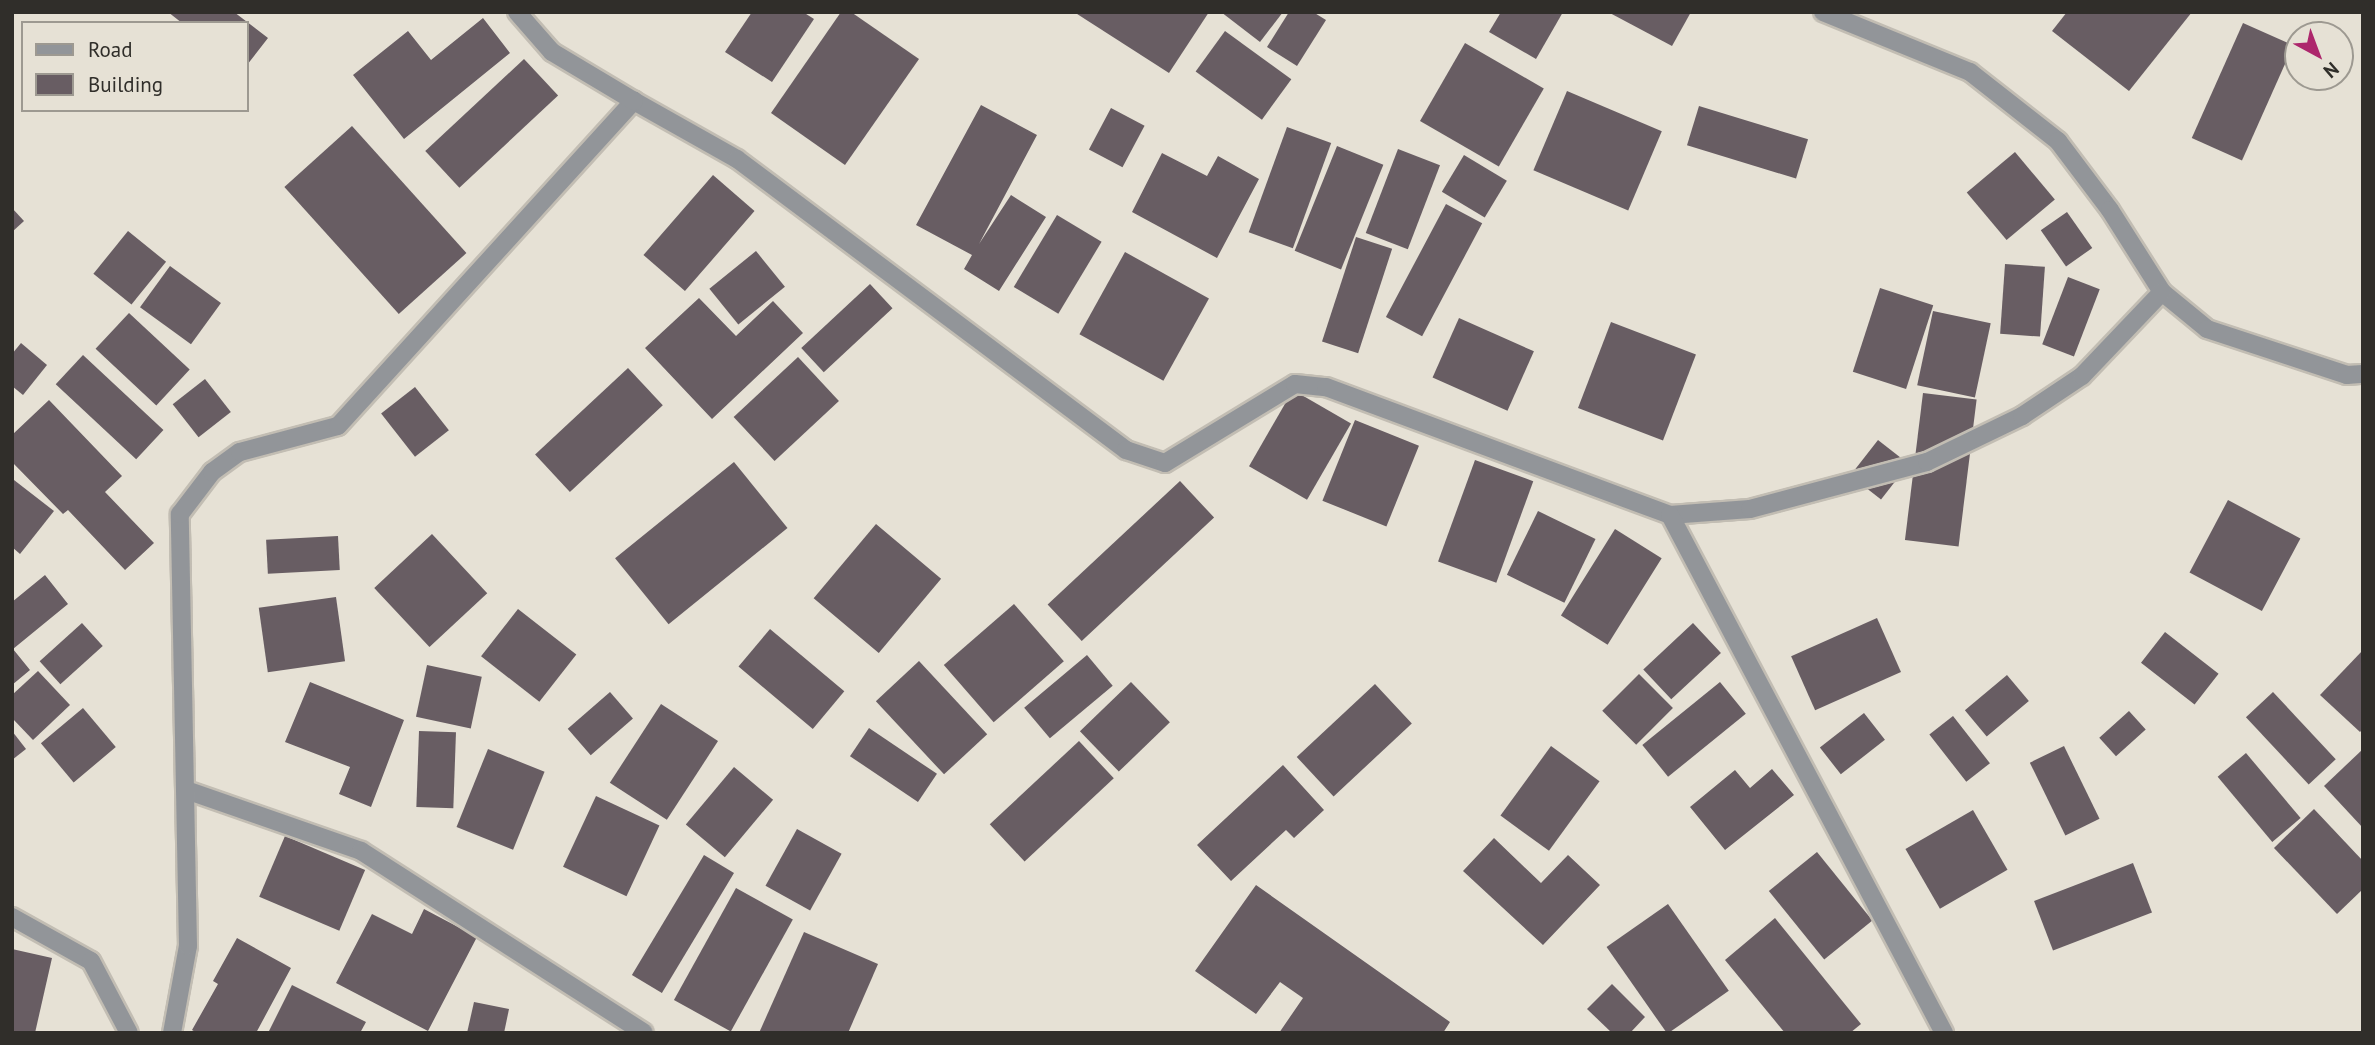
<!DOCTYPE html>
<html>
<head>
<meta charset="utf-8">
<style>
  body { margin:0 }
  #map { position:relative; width:2375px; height:1045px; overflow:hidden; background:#e6e1d5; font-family:"PT Sans",sans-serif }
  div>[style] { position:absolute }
  .building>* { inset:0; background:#685d63; transform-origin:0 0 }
  .roads { filter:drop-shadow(2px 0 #c2bdb3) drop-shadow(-2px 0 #c2bdb3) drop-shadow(0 2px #c2bdb3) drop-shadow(0 -2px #c2bdb3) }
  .street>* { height:18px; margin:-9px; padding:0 9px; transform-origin:9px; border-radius:9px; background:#929599 }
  span { translate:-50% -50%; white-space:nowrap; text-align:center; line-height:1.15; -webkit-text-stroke:7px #e6e1d5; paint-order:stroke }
  .frame { position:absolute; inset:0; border:14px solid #302e2a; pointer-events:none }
  .legend { position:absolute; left:21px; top:21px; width:228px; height:91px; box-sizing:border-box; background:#e6e1d5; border:2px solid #9d9991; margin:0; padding:9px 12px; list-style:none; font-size:21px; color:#302e2a }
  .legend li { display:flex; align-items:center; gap:14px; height:35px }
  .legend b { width:35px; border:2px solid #9d9991 }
  .north { position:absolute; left:2284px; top:21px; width:70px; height:70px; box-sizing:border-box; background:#e6e1d5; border:2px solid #9d9991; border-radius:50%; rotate:139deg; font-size:19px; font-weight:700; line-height:28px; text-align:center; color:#302e2a }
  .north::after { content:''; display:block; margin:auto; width:24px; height:32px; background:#ad266c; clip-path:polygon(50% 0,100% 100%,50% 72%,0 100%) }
</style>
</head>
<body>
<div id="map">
  <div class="building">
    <i style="clip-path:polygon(168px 12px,234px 12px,268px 38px,247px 65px,247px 23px,182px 23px)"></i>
    <i style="clip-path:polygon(752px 12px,803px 12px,814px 19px,772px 82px,725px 52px)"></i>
    <i style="clip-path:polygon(841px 12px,851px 12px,919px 59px,845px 165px,771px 113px)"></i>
    <i style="clip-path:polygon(1074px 12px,1209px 12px,1169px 73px)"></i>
    <i style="clip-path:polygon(1221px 12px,1283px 12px,1260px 42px)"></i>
    <i style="clip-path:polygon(1289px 12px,1313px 12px,1326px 20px,1297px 66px,1267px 47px)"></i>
    <i style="clip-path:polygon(1501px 12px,1563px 12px,1536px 59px,1489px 32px)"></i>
    <i style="clip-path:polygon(1608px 12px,1691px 12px,1672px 46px)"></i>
    <i style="clip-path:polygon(2067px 12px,2192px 12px,2129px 91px,2052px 31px)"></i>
    <i style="clip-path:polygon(483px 18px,510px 53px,404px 139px,353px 75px,408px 31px,431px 60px)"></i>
    <i style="left:2243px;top:23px;width:55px;height:126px;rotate:24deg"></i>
    <i style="left:1225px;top:31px;width:82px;height:50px;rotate:36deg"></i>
    <i style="left:1465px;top:43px;width:91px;height:90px;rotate:30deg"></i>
    <i style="left:524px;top:59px;width:50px;height:135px;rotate:47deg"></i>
    <i style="left:1567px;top:91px;width:103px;height:86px;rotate:23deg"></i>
    <i style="clip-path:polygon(981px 105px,1037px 135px,979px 244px,1011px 195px,1046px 217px,999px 291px,964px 269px,972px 255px,916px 225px)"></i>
    <i style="left:1699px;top:106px;width:114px;height:41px;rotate:17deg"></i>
    <i style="left:1111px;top:108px;width:38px;height:47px;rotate:28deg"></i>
    <i style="left:352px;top:126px;width:171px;height:91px;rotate:48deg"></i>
    <i style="left:1287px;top:127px;width:47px;height:112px;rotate:20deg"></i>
    <i style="left:1337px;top:146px;width:50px;height:113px;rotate:22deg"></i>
    <i style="left:1398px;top:149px;width:45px;height:90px;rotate:21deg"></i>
    <i style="left:2015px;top:152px;width:62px;height:63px;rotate:50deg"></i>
    <i style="clip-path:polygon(1162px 153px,1207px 176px,1218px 156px,1259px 179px,1217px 258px,1132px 212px)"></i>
    <i style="left:1464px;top:155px;width:50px;height:43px;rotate:31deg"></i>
    <i style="left:713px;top:175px;width:55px;height:106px;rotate:41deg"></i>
    <i style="left:1446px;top:204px;width:41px;height:128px;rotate:28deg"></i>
    <i style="clip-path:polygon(12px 208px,24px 221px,12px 232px)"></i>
    <i style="left:2067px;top:212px;width:44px;height:32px;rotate:55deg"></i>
    <i style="left:1057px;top:215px;width:52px;height:84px;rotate:31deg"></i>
    <i style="left:128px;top:231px;width:49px;height:55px;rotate:39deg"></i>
    <i style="left:1356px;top:237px;width:38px;height:110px;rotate:18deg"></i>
    <i style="left:756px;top:251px;width:46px;height:60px;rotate:51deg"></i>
    <i style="left:1125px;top:252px;width:96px;height:94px;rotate:29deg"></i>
    <i style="left:2005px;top:264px;width:40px;height:70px;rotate:4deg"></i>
    <i style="left:170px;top:266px;width:63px;height:51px;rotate:36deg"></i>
    <i style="left:2068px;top:277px;width:34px;height:72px;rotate:21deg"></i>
    <i style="left:870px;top:284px;width:33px;height:94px;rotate:47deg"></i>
    <i style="left:1880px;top:288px;width:56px;height:88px;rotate:18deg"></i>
    <i style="clip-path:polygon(699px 298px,736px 336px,773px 301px,803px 333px,712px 419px,645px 348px)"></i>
    <i style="left:1933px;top:311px;width:59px;height:76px;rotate:12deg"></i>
    <i style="left:129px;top:313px;width:83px;height:49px;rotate:43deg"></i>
    <i style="left:1459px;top:318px;width:82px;height:65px;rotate:24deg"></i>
    <i style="left:1611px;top:322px;width:91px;height:92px;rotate:21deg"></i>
    <i style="clip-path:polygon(21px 343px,47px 365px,23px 395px,12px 386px,12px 354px)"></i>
    <i style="left:83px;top:355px;width:110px;height:40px;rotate:43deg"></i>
    <i style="left:798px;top:357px;width:60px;height:88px;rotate:47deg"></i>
    <i style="left:628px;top:368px;width:51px;height:127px;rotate:47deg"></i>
    <i style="left:205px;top:379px;width:42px;height:41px;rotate:52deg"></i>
    <i style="left:415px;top:387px;width:55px;height:43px;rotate:52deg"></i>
    <i style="left:1293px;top:390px;width:67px;height:88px;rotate:30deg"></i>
    <i style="left:1923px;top:393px;width:54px;height:148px;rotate:7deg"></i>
    <i style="clip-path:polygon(49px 400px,122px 476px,105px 492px,154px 543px,125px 570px,68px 510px,63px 514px,12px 462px,12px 435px)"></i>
    <i style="left:1355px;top:420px;width:69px;height:87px;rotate:22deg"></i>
    <i style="left:1878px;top:440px;width:39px;height:45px;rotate:38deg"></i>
    <i style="left:1475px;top:460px;width:62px;height:108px;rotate:20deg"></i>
    <i style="left:734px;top:462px;width:85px;height:153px;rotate:51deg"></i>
    <i style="clip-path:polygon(14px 480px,54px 511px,20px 554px,12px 547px)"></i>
    <i style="left:1180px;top:481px;width:50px;height:181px;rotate:47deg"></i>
    <i style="left:2228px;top:500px;width:82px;height:82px;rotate:28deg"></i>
    <i style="left:1538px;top:511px;width:64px;height:71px;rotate:26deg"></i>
    <i style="left:876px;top:524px;width:85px;height:97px;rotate:40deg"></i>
    <i style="left:1615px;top:529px;width:55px;height:102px;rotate:32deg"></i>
    <i style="left:432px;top:534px;width:81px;height:79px;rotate:47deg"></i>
    <i style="left:338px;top:536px;width:34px;height:72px;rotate:87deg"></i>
    <i style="clip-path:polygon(45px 575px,68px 604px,13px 649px,30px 670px,12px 685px,12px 602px)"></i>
    <i style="left:336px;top:597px;width:65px;height:78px;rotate:82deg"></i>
    <i style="left:1014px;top:604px;width:76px;height:93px;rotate:49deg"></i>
    <i style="left:518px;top:609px;width:74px;height:60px;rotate:38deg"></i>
    <i style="left:1877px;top:618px;width:59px;height:94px;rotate:66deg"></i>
    <i style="left:82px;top:623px;width:31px;height:57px;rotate:48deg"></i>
    <i style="left:1693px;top:623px;width:41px;height:68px;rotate:47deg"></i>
    <i style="left:770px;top:629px;width:97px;height:49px;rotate:40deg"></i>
    <i style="left:2165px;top:632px;width:68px;height:39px;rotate:38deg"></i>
    <i style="clip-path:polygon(2363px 650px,2363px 729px,2360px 732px,2320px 695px)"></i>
    <i style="left:1087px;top:655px;width:40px;height:82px;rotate:50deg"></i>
    <i style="left:919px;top:661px;width:100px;height:59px;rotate:47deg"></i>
    <i style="left:427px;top:665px;width:56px;height:53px;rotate:12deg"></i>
    <i style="clip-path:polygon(38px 671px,70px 705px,33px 740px,12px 718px,12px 695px)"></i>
    <i style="left:1639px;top:674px;width:48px;height:52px;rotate:45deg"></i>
    <i style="left:2007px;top:675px;width:34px;height:55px;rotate:50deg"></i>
    <i style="clip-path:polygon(310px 682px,404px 720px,371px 807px,339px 794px,350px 767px,285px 742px)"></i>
    <i style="left:1131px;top:682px;width:56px;height:71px;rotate:46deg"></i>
    <i style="left:1720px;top:682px;width:41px;height:100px;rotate:51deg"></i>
    <i style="left:1375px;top:684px;width:54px;height:107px;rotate:47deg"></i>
    <i style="left:610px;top:692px;width:35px;height:56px;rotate:49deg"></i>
    <i style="left:2273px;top:692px;width:92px;height:37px;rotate:47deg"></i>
    <i style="left:661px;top:704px;width:68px;height:94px;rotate:33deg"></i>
    <i style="left:83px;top:708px;width:51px;height:55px;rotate:50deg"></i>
    <i style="left:2129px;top:711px;width:25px;height:40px;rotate:48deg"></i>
    <i style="left:1864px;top:713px;width:34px;height:56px;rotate:52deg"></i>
    <i style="left:1953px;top:716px;width:60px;height:30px;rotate:52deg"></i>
    <i style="left:869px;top:728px;width:82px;height:34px;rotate:34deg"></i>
    <i style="clip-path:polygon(12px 731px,26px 749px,12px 760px)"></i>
    <i style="left:419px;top:731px;width:37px;height:76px;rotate:2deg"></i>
    <i style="left:1079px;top:741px;width:51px;height:122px;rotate:47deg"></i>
    <i style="left:1551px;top:746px;width:60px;height:86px;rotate:36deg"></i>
    <i style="left:2064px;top:746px;width:81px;height:38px;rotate:64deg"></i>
    <i style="left:488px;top:749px;width:61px;height:84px;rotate:22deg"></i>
    <i style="clip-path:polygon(2363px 749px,2363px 828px,2324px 786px)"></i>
    <i style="left:2246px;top:753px;width:85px;height:37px;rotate:50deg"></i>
    <i style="clip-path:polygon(1283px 765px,1324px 810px,1294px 838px,1286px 830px,1231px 881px,1197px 845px)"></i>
    <i style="left:734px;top:767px;width:51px;height:75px;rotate:40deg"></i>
    <i style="clip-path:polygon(1772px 769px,1794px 795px,1725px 850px,1690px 807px,1735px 770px,1750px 788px)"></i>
    <i style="left:596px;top:796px;width:70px;height:78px;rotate:25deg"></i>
    <i style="clip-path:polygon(2314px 809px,2363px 861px,2363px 889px,2337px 914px,2274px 848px)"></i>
    <i style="left:1973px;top:810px;width:69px;height:78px;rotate:60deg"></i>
    <i style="left:797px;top:829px;width:51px;height:65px;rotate:29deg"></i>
    <i style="left:285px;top:836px;width:87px;height:66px;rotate:23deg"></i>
    <i style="clip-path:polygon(1494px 838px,1541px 883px,1568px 855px,1600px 885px,1543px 945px,1463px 871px)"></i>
    <i style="left:1817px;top:852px;width:88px;height:62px;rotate:51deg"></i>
    <i style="left:704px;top:855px;width:35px;height:140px;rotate:31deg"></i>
    <i style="left:2133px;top:863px;width:53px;height:106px;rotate:69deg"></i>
    <i style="clip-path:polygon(1256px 885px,1450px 1022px,1443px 1033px,1279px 1033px,1303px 998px,1280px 982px,1256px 1014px,1195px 971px)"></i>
    <i style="left:736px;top:888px;width:65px;height:128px;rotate:29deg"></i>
    <i style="left:1668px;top:904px;width:106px;height:75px;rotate:55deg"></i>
    <i style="clip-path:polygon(424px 909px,477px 937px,428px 1031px,336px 983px,372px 914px,412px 934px)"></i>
    <i style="clip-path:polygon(1775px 918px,1861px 1024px,1850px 1033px,1785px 1033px,1725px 960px)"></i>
    <i style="clip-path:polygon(804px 932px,878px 964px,848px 1033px,759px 1033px)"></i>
    <i style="clip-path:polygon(237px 938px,291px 968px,256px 1033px,197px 1033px,192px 1030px,218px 984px,213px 981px)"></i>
    <i style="clip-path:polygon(12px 949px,52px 958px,35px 1033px,12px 1033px)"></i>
    <i style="clip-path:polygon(1612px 984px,1645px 1017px,1630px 1033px,1612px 1033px,1587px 1009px)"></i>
    <i style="clip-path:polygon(292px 985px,366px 1022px,360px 1033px,268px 1033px)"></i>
    <i style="clip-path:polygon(474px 1002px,509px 1009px,504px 1033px,467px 1033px)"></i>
  </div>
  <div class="roads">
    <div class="street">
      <i style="left:1823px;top:12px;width:159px;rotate:22.2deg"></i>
      <i style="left:1970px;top:72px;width:112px;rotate:38.1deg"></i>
      <i style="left:2058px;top:141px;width:86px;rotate:53deg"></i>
      <i style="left:2110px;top:210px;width:97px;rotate:57.6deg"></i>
      <i style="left:2162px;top:292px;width:58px;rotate:39.4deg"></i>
      <i style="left:2207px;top:329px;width:147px;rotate:18.2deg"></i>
      <i style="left:2347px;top:375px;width:16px;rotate:-4deg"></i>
      <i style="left:634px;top:101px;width:118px;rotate:29.4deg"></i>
      <i style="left:737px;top:159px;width:486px;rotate:36.8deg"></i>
      <i style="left:1126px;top:450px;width:41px;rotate:18.4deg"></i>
      <i style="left:1165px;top:463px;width:152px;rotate:-31.3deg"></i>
      <i style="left:1295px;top:384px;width:31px;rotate:6deg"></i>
      <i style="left:1326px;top:387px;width:367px;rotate:20.4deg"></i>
      <i style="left:1670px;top:515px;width:80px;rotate:-4.3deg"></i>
      <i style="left:1750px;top:509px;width:183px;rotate:-14.9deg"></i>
      <i style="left:1927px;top:462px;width:106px;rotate:-25.8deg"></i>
      <i style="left:2022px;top:416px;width:72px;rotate:-33.7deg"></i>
      <i style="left:2082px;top:376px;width:116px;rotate:-46.4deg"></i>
      <i style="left:1670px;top:515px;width:586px;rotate:62.12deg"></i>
      <i style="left:186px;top:790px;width:185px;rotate:19.2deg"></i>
      <i style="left:361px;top:851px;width:336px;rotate:32.7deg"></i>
      <i style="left:12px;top:917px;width:90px;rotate:29.1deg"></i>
      <i style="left:91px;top:961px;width:81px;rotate:62.2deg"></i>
      <i style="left:172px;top:1033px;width:88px;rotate:-79.6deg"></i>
      <i style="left:188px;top:946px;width:432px;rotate:-91.1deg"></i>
      <i style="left:180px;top:514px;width:53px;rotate:-52.7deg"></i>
      <i style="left:212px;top:472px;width:34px;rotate:-36deg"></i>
      <i style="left:240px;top:452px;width:101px;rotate:-14.9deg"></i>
      <i style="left:338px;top:426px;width:440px;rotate:-47.7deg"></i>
      <i style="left:634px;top:101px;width:96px;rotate:-149.1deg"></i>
      <i style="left:552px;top:52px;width:53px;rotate:-131.2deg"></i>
    </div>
  </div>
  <div class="frame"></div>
  <ul class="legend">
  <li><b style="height:9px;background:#929599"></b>Road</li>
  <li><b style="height:19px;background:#685d63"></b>Building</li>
  </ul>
  <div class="north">N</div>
</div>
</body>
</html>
